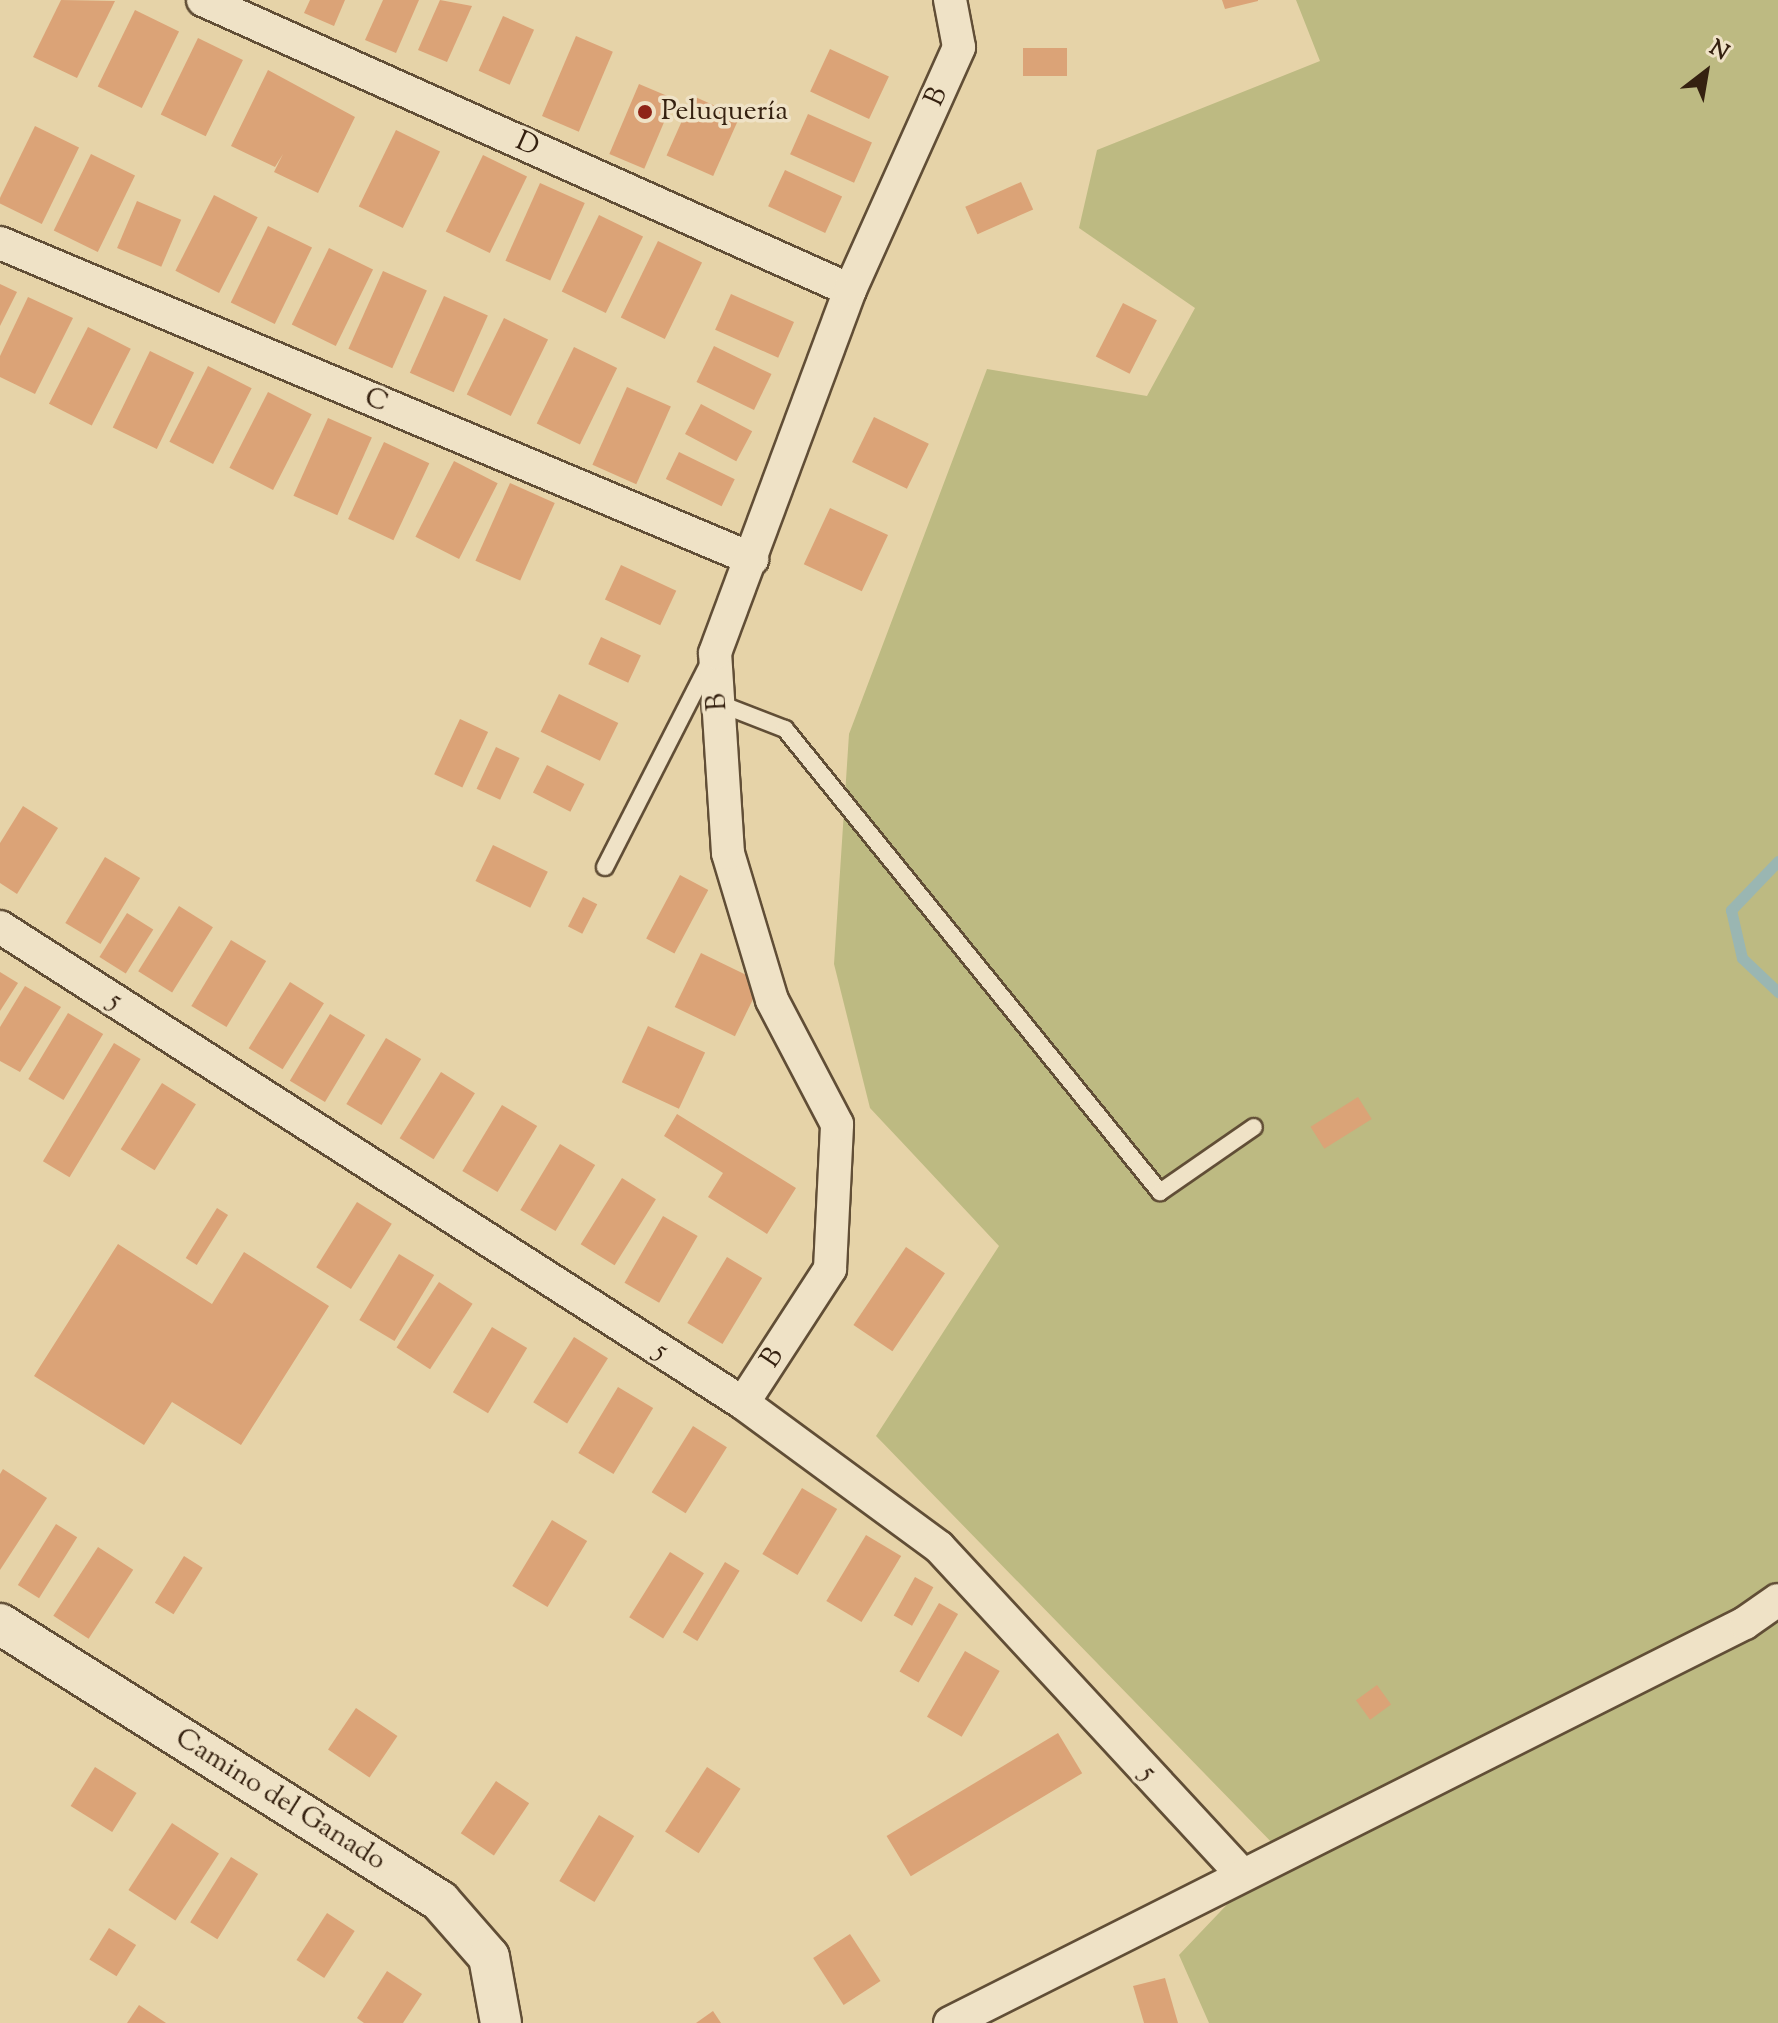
<!DOCTYPE html>
<html>
<head>
<meta charset="utf-8">
<style>
  body { margin:0 }
  #map { position:relative; width:1778px; height:2023px; overflow:hidden; background:#e6d3a8; font-family:"Sorts Mill Goudy",serif }
  div>[style] { position:absolute }
  .green>* { inset:0; background:#bdba82 }
  .stream>* { height:11px; margin:-5.5px; padding:0 5.5px; transform-origin:5.5px; border-radius:5.5px; background:#9ab6b2 }
  .building>* { inset:0; background:#dba377; transform-origin:0 0 }
  .roads { filter:drop-shadow(2px 0 #614e36) drop-shadow(-2px 0 #614e36) drop-shadow(0 2px #614e36) drop-shadow(0 -2px #614e36) }
  .service>* { height:16px; margin:-8px; padding:0 8px; transform-origin:8px; border-radius:8px; background:#efe2c6 }
  .minor>* { height:32px; margin:-16px; padding:0 16px; transform-origin:16px; border-radius:16px; background:#efe2c6 }
  .tertiary>* { height:40px; margin:-20px; padding:0 20px; transform-origin:20px; border-radius:20px; background:#efe2c6 }
  .dots>* { width:22px; height:22px; translate:-50% -50%; box-sizing:border-box; border:4px solid #efe2c6; border-radius:50% }
  span { translate:-50% -50%; white-space:nowrap; text-align:center; line-height:1.15; -webkit-text-stroke:7px #efe2c6; paint-order:stroke }
  .street-label { font-size:28px; color:#352110 }
  .poi-label { font-size:28px; color:#352110 }
  .left { translate:0 -50%; text-align:left }
  .north { position:absolute; left:1666px; top:32px; width:80px; height:80px; -webkit-text-stroke:6px #efe2c6; paint-order:stroke; rotate:31deg; font-size:22px; font-weight:700; line-height:32px; text-align:center; color:#352110 }
  .north::after { content:''; display:block; margin:auto; width:28px; height:36px; background:#352110; clip-path:polygon(50% 0,100% 100%,50% 72%,0 100%) }
</style>
</head>
<body>
<div id="map">
  <div class="green">
    <i style="clip-path:polygon(1296px 0,1778px 0,1778px 2023px,1209px 2023px,1179px 1955px,1279px 1850px,876px 1436px,999px 1246px,870px 1108px,834px 964px,849px 734px,987px 369px,1147px 396px,1195px 308px,1079px 228px,1097px 150px,1320px 61px)"></i>
  </div>
  <div class="stream">
    <i style="left:1778px;top:861px;width:68px;rotate:133.8deg"></i>
    <i style="left:1731px;top:910px;width:49px;rotate:77.1deg"></i>
    <i style="left:1742px;top:958px;width:50px;rotate:43.4deg"></i>
  </div>
  <div class="building">
    <i style="clip-path:polygon(61px 0,115px 1px,77px 78px,33px 57px)"></i>
    <i style="clip-path:polygon(310px 0,345px 0,334px 26px,304px 13px)"></i>
    <i style="clip-path:polygon(383px 0,419px 0,396px 53px,365px 40px)"></i>
    <i style="clip-path:polygon(440px 0,472px 6px,447px 62px,418px 50px)"></i>
    <i style="clip-path:polygon(1222px 0,1258px 0,1258px 1px,1225px 9px)"></i>
    <i style="left:135px;top:10px;width:49px;height:85px;rotate:26deg"></i>
    <i style="left:503px;top:16px;width:34px;height:60px;rotate:24deg"></i>
    <i style="left:576px;top:36px;width:40px;height:87px;rotate:23deg"></i>
    <i style="left:198px;top:38px;width:50px;height:85px;rotate:26deg"></i>
    <i style="left:1023px;top:48px;width:44px;height:28px"></i>
    <i style="left:830px;top:49px;width:65px;height:47px;rotate:25deg"></i>
    <i style="clip-path:polygon(268px 70px,355px 117px,318px 193px,274px 172px,283px 154px,275px 167px,231px 146px)"></i>
    <i style="left:639px;top:84px;width:38px;height:76px;rotate:23deg"></i>
    <i style="left:693px;top:96px;width:51px;height:65px;rotate:24deg"></i>
    <i style="left:808px;top:114px;width:70px;height:44px;rotate:24deg"></i>
    <i style="left:35px;top:126px;width:49px;height:85px;rotate:26deg"></i>
    <i style="left:396px;top:130px;width:49px;height:85px;rotate:26deg"></i>
    <i style="left:91px;top:154px;width:49px;height:85px;rotate:26deg"></i>
    <i style="left:483px;top:155px;width:49px;height:85px;rotate:26deg"></i>
    <i style="left:785px;top:170px;width:63px;height:40px;rotate:25deg"></i>
    <i style="left:1021px;top:182px;width:30px;height:61px;rotate:66deg"></i>
    <i style="left:540px;top:183px;width:49px;height:85px;rotate:24deg"></i>
    <i style="left:214px;top:195px;width:49px;height:85px;rotate:27deg"></i>
    <i style="left:137px;top:201px;width:48px;height:51px;rotate:23deg"></i>
    <i style="left:599px;top:215px;width:49px;height:85px;rotate:26deg"></i>
    <i style="left:268px;top:226px;width:49px;height:85px;rotate:26deg"></i>
    <i style="left:658px;top:241px;width:49px;height:85px;rotate:26deg"></i>
    <i style="left:329px;top:248px;width:49px;height:85px;rotate:26deg"></i>
    <i style="left:383px;top:271px;width:48px;height:85px;rotate:24deg"></i>
    <i style="clip-path:polygon(0 284px,17px 292px,0 326px)"></i>
    <i style="left:731px;top:294px;width:69px;height:39px;rotate:24deg"></i>
    <i style="left:444px;top:296px;width:48px;height:84px;rotate:24deg"></i>
    <i style="clip-path:polygon(28px 297px,73px 318px,35px 394px,0 377px,0 356px)"></i>
    <i style="left:1123px;top:303px;width:38px;height:60px;rotate:27deg"></i>
    <i style="left:504px;top:318px;width:49px;height:85px;rotate:26deg"></i>
    <i style="left:88px;top:327px;width:48px;height:86px;rotate:27deg"></i>
    <i style="left:714px;top:346px;width:64px;height:40px;rotate:26deg"></i>
    <i style="left:574px;top:347px;width:48px;height:85px;rotate:26deg"></i>
    <i style="left:150px;top:351px;width:49px;height:85px;rotate:26deg"></i>
    <i style="left:208px;top:366px;width:49px;height:85px;rotate:27deg"></i>
    <i style="left:627px;top:387px;width:48px;height:85px;rotate:24deg"></i>
    <i style="left:268px;top:392px;width:49px;height:85px;rotate:27deg"></i>
    <i style="left:701px;top:404px;width:58px;height:34px;rotate:28deg"></i>
    <i style="left:874px;top:417px;width:61px;height:50px;rotate:26deg"></i>
    <i style="left:328px;top:418px;width:48px;height:85px;rotate:24deg"></i>
    <i style="left:384px;top:442px;width:50px;height:85px;rotate:25deg"></i>
    <i style="left:679px;top:452px;width:62px;height:30px;rotate:26deg"></i>
    <i style="left:454px;top:461px;width:49px;height:85px;rotate:27deg"></i>
    <i style="left:510px;top:483px;width:49px;height:85px;rotate:24deg"></i>
    <i style="left:830px;top:508px;width:64px;height:62px;rotate:25deg"></i>
    <i style="left:621px;top:565px;width:61px;height:38px;rotate:25deg"></i>
    <i style="left:601px;top:637px;width:44px;height:30px;rotate:25deg"></i>
    <i style="left:559px;top:694px;width:66px;height:42px;rotate:26deg"></i>
    <i style="left:460px;top:719px;width:31px;height:61px;rotate:25deg"></i>
    <i style="left:496px;top:747px;width:26px;height:46px;rotate:25deg"></i>
    <i style="left:547px;top:765px;width:42px;height:31px;rotate:27deg"></i>
    <i style="clip-path:polygon(23px 806px,58px 828px,17px 894px,0 883px,0 843px)"></i>
    <i style="left:493px;top:845px;width:61px;height:40px;rotate:26deg"></i>
    <i style="left:105px;top:857px;width:41px;height:77px;rotate:31deg"></i>
    <i style="left:680px;top:875px;width:32px;height:72px;rotate:28deg"></i>
    <i style="left:583px;top:897px;width:16px;height:33px;rotate:27deg"></i>
    <i style="left:179px;top:906px;width:40px;height:77px;rotate:32deg"></i>
    <i style="left:127px;top:913px;width:31px;height:52px;rotate:32deg"></i>
    <i style="left:231px;top:940px;width:41px;height:77px;rotate:31deg"></i>
    <i style="left:701px;top:953px;width:67px;height:60px;rotate:26deg"></i>
    <i style="clip-path:polygon(0 972px,18px 983px,0 1011px)"></i>
    <i style="left:290px;top:982px;width:40px;height:78px;rotate:32deg"></i>
    <i style="clip-path:polygon(25px 986px,61px 1007px,20px 1072px,0 1061px,0 1027px)"></i>
    <i style="left:68px;top:1013px;width:41px;height:77px;rotate:31deg"></i>
    <i style="left:330px;top:1014px;width:41px;height:78px;rotate:31deg"></i>
    <i style="left:648px;top:1026px;width:63px;height:62px;rotate:25deg"></i>
    <i style="left:386px;top:1038px;width:41px;height:77px;rotate:31deg"></i>
    <i style="left:114px;top:1043px;width:31px;height:138px;rotate:31deg"></i>
    <i style="left:441px;top:1072px;width:40px;height:78px;rotate:32deg"></i>
    <i style="left:162px;top:1083px;width:40px;height:78px;rotate:32deg"></i>
    <i style="left:1358px;top:1097px;width:26px;height:56px;rotate:58deg"></i>
    <i style="left:502px;top:1105px;width:41px;height:77px;rotate:31deg"></i>
    <i style="clip-path:polygon(677px 1114px,796px 1188px,767px 1234px,708px 1197px,723px 1173px,664px 1136px)"></i>
    <i style="left:560px;top:1144px;width:41px;height:77px;rotate:31deg"></i>
    <i style="left:622px;top:1178px;width:40px;height:78px;rotate:32deg"></i>
    <i style="left:357px;top:1202px;width:41px;height:77px;rotate:32deg"></i>
    <i style="left:217px;top:1208px;width:13px;height:59px;rotate:32deg"></i>
    <i style="left:663px;top:1216px;width:40px;height:77px;rotate:30deg"></i>
    <i style="clip-path:polygon(118px 1244px,212px 1304px,244px 1252px,329px 1306px,241px 1445px,172px 1402px,144px 1445px,34px 1376px)"></i>
    <i style="left:906px;top:1247px;width:47px;height:94px;rotate:34deg"></i>
    <i style="left:399px;top:1254px;width:41px;height:77px;rotate:31deg"></i>
    <i style="left:727px;top:1257px;width:41px;height:77px;rotate:31deg"></i>
    <i style="left:439px;top:1282px;width:40px;height:78px;rotate:33deg"></i>
    <i style="left:492px;top:1327px;width:41px;height:76px;rotate:31deg"></i>
    <i style="left:574px;top:1337px;width:40px;height:77px;rotate:32deg"></i>
    <i style="left:618px;top:1387px;width:41px;height:77px;rotate:31deg"></i>
    <i style="left:693px;top:1426px;width:40px;height:78px;rotate:32deg"></i>
    <i style="clip-path:polygon(3px 1469px,47px 1498px,0 1570px,0 1474px)"></i>
    <i style="left:802px;top:1488px;width:41px;height:77px;rotate:31deg"></i>
    <i style="left:552px;top:1520px;width:41px;height:77px;rotate:31deg"></i>
    <i style="left:56px;top:1524px;width:25px;height:72px;rotate:32deg"></i>
    <i style="left:866px;top:1535px;width:41px;height:77px;rotate:31deg"></i>
    <i style="left:98px;top:1547px;width:42px;height:82px;rotate:33deg"></i>
    <i style="left:670px;top:1552px;width:40px;height:77px;rotate:32deg"></i>
    <i style="left:184px;top:1556px;width:22px;height:55px;rotate:32deg"></i>
    <i style="left:725px;top:1562px;width:17px;height:82px;rotate:31deg"></i>
    <i style="left:915px;top:1577px;width:21px;height:44px;rotate:29deg"></i>
    <i style="left:939px;top:1603px;width:22px;height:79px;rotate:30deg"></i>
    <i style="left:965px;top:1651px;width:40px;height:76px;rotate:30deg"></i>
    <i style="left:1377px;top:1685px;width:24px;height:26px;rotate:54deg"></i>
    <i style="left:356px;top:1708px;width:50px;height:50px;rotate:34deg"></i>
    <i style="left:1058px;top:1733px;width:47px;height:200px;rotate:59deg"></i>
    <i style="left:95px;top:1767px;width:49px;height:46px;rotate:32deg"></i>
    <i style="left:707px;top:1767px;width:40px;height:77px;rotate:33deg"></i>
    <i style="left:496px;top:1781px;width:40px;height:63px;rotate:34deg"></i>
    <i style="left:599px;top:1815px;width:41px;height:77px;rotate:31deg"></i>
    <i style="left:172px;top:1823px;width:56px;height:80px;rotate:33deg"></i>
    <i style="left:231px;top:1857px;width:32px;height:77px;rotate:32deg"></i>
    <i style="left:327px;top:1913px;width:33px;height:56px;rotate:33deg"></i>
    <i style="left:109px;top:1928px;width:32px;height:37px;rotate:32deg"></i>
    <i style="left:850px;top:1934px;width:56px;height:44px;rotate:57deg"></i>
    <i style="clip-path:polygon(387px 1971px,422px 1994px,403px 2023px,364px 2023px,357px 2018px)"></i>
    <i style="clip-path:polygon(1165px 1978px,1178px 2023px,1144px 2023px,1133px 1986px)"></i>
    <i style="clip-path:polygon(139px 2005px,166px 2023px,127px 2023px)"></i>
    <i style="clip-path:polygon(713px 2011px,721px 2023px,696px 2023px)"></i>
  </div>
  <div class="roads">
    <div class="service">
      <i style="left:718px;top:703px;width:72px;rotate:21.2deg"></i>
      <i style="left:785px;top:729px;width:596px;rotate:50.99deg"></i>
      <i style="left:1160px;top:1192px;width:114px;rotate:-34.7deg"></i>
      <i style="left:605px;top:867px;width:231px;rotate:-63deg"></i>
    </div>
    <div class="minor">
      <i style="left:203px;top:0;width:709px;rotate:24.14deg"></i>
      <i style="left:0;top:243px;width:816px;rotate:22.79deg"></i>
      <i style="left:0;top:927px;width:882px;rotate:32.65deg"></i>
      <i style="left:743px;top:1403px;width:243px;rotate:36.3deg"></i>
      <i style="left:939px;top:1547px;width:444px;rotate:47.2deg"></i>
      <i style="left:743px;top:1403px;width:160px;rotate:-57deg"></i>
      <i style="left:830px;top:1269px;width:145px;rotate:-87.2deg"></i>
      <i style="left:837px;top:1124px;width:140px;rotate:-117.7deg"></i>
      <i style="left:772px;top:1000px;width:153px;rotate:-106.7deg"></i>
      <i style="left:728px;top:853px;width:200px;rotate:-93.7deg"></i>
      <i style="left:715px;top:653px;width:387px;rotate:-69.6deg"></i>
      <i style="left:850px;top:290px;width:266px;rotate:-65.8deg"></i>
      <i style="left:959px;top:47px;width:48px;rotate:-100.8deg"></i>
      <i style="left:950px;top:2023px;width:890px;rotate:-26.71deg"></i>
      <i style="left:1745px;top:1623px;width:40px;rotate:-34.9deg"></i>
    </div>
    <div class="tertiary">
      <i style="left:0;top:1624px;width:520px;rotate:32.19deg"></i>
      <i style="left:440px;top:1901px;width:74px;rotate:48.8deg"></i>
      <i style="left:489px;top:1957px;width:67px;rotate:79.7deg"></i>
    </div>
  </div>
  <div class="dots">
    <i style="left:645px;top:112px;background:#8f2418"></i>
  </div>
  <div class="street-label">
    <span style="left:937px;top:97px;rotate:-66deg">B</span>
    <span style="left:527px;top:145px;rotate:24deg">D</span>
    <span style="left:376px;top:401px;rotate:23deg">C</span>
    <span style="left:718px;top:702px;rotate:-94deg">B</span>
    <span style="left:115px;top:1001px;rotate:33deg">5</span>
    <span style="left:661px;top:1351px;rotate:33deg">5</span>
    <span style="left:773px;top:1358px;rotate:-57deg">B</span>
    <span style="left:1148px;top:1773px;rotate:47deg">5</span>
    <span style="left:280px;top:1800px;rotate:32deg">Camino del Ganado</span>
  </div>
  <div class="poi-label">
    <span class="left" style="left:661px;top:112px">Peluquería</span>
  </div>
  <div class="north">N</div>
</div>
</body>
</html>
